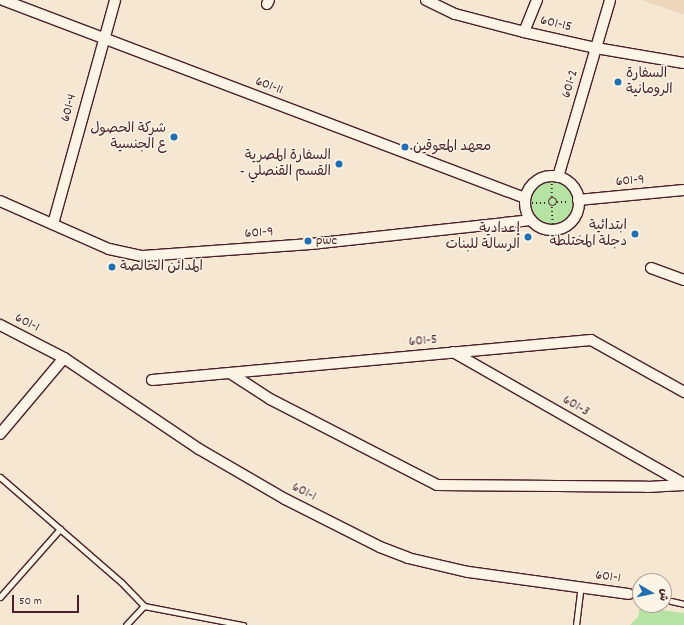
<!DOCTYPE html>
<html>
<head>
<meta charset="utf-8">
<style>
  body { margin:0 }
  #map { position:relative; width:684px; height:625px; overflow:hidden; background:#f5e7d2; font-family:Dekko,"Playpen Sans Arabic",sans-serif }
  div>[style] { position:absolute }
  .built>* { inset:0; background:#ecd6bc }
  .green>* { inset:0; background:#b4e3a3 }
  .round { border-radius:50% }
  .path>* { height:1.5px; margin-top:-0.75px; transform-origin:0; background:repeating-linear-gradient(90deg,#4a1f2b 0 1px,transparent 0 4px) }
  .path>.ring { margin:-0.75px; padding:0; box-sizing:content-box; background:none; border:1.5px solid #4a1f2b; border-radius:50% }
  .roads { filter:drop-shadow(1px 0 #4a1f2b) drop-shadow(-1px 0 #4a1f2b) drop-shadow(0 1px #4a1f2b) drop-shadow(0 -1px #4a1f2b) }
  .lane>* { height:5px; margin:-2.5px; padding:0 2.5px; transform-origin:2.5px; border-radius:2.5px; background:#fcf5e5 }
  .street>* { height:10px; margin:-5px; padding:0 5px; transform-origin:5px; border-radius:5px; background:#fcf5e5 }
  .street>.ring { margin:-5px; padding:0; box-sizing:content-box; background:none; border:10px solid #fcf5e5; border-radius:50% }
  .dots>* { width:11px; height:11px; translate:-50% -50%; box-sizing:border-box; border:2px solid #fcf5e5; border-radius:50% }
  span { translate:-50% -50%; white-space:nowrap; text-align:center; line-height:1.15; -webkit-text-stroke:3px #fcf5e5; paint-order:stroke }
  .street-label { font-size:14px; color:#4a1f2b }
  .poi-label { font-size:14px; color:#4a1f2b }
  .left { translate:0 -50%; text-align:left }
  .right { translate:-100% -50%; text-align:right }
  .north { position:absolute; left:632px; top:573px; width:40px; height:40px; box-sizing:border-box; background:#fcf5e5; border:1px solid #b59f9b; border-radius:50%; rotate:99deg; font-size:11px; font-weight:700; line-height:16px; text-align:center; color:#4a1f2b }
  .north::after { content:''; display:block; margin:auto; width:14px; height:18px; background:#1f6fb2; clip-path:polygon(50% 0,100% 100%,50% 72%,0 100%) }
  .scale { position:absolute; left:12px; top:595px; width:67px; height:18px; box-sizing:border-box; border:2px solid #4a1f2b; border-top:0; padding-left:5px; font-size:12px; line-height:14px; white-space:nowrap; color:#4a1f2b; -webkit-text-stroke:3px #fcf5e5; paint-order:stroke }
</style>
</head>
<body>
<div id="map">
  <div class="built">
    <i style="clip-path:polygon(642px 0,684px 0,684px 15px,659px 6px)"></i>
  </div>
  <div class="green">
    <i class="round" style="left:530px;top:181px;width:44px;height:44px"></i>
    <i style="clip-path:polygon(640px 607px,684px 613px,684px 625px,630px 625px,638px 617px)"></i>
  </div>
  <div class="path">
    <i style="left:552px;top:184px;width:14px;rotate:90deg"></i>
    <i class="ring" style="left:548.5px;top:197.5px;width:7.5px;height:7.5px"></i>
    <i style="left:557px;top:202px;width:11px"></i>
    <i style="left:532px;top:203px;width:16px"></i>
    <i style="left:552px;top:207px;width:18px;rotate:87deg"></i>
  </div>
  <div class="roads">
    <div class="lane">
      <i style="left:0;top:477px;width:160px;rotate:41deg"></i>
      <i style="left:121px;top:582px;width:33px;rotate:46deg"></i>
      <i style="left:144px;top:606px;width:101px;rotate:10.9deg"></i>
      <i style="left:0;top:597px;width:91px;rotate:-48.6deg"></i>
      <i style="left:671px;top:601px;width:13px;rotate:13deg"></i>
      <i style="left:126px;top:625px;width:26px;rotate:-47deg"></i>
      <i style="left:576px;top:625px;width:38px;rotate:-83deg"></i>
    </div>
    <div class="street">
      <i style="left:3px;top:0;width:558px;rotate:20.77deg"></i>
      <i style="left:426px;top:0;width:32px;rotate:26deg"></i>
      <i style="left:455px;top:14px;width:71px;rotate:14.6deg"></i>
      <i style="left:524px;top:32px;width:74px;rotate:12.5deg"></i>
      <i style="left:596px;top:48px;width:89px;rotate:9.7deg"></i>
      <i style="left:267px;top:4px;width:4px;rotate:-63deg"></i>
      <i style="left:524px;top:32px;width:35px;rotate:-68deg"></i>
      <i class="ring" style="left:525px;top:176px;width:44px;height:44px"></i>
      <i style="left:558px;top:177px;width:184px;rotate:-73.6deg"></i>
      <i style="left:578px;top:200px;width:106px;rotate:-5.4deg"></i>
      <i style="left:0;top:201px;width:119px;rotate:23.8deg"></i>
      <i style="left:109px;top:249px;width:35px;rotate:12deg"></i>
      <i style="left:143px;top:256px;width:168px;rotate:-4.1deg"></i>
      <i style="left:311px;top:244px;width:221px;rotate:-6.2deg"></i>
      <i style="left:53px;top:224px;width:232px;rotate:-74.5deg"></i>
      <i style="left:651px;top:268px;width:35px;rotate:20deg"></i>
      <i style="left:0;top:325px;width:72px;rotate:27.3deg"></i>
      <i style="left:64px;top:358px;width:163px;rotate:34deg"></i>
      <i style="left:199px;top:449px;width:99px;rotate:30.2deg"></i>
      <i style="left:285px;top:499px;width:106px;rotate:26.8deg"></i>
      <i style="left:380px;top:547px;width:30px;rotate:21deg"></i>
      <i style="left:408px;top:558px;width:62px;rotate:13.1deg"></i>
      <i style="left:468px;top:572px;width:162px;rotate:7.8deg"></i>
      <i style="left:453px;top:352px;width:266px;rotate:29.7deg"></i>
      <i style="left:230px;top:373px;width:48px;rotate:33deg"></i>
      <i style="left:270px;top:399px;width:188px;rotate:27.2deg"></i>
      <i style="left:437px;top:485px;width:210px;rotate:0.5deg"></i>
      <i style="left:647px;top:487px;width:37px;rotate:-3deg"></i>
      <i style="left:152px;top:380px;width:441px;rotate:-5.2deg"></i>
      <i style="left:591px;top:340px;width:107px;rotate:29.2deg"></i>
      <i style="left:0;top:434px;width:99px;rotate:-49.9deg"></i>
    </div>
  </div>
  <div class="dots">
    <i style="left:618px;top:82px;background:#1f6fb2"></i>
    <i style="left:174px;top:137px;background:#1f6fb2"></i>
    <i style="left:405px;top:147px;background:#1f6fb2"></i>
    <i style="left:339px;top:164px;background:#1f6fb2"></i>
    <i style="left:635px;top:234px;background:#1f6fb2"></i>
    <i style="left:528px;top:237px;background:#1f6fb2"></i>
    <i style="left:308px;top:241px;background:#1f6fb2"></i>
    <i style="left:112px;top:267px;background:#1f6fb2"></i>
  </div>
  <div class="street-label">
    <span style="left:556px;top:24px;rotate:13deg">601-15</span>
    <span style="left:570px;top:84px;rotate:-73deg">601-2</span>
    <span style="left:269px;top:86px;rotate:21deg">601-11</span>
    <span style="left:69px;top:108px;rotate:-75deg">601-4</span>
    <span style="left:630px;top:181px;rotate:-5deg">601-9</span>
    <span style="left:259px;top:233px;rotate:-4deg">601-9</span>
    <span style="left:27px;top:323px;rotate:27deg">601-1</span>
    <span style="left:423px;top:341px;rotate:-5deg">601-5</span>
    <span style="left:576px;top:406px;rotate:30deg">601-3</span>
    <span style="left:304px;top:492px;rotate:27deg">601-1</span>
    <span style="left:608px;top:577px;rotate:8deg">601-1</span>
  </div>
  <div class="poi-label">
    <span class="left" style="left:626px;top:82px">السفارة<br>الرومانية</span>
    <span class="right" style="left:166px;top:137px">شركة الحصول<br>ع الجنسية</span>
    <span class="left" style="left:413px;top:147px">معهد المعوقين</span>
    <span class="right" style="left:331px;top:164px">السفارة المصرية<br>- القسم القنصلي</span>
    <span class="right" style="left:627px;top:234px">ابتدائية<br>دجلة المختلطة</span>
    <span class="right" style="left:520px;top:237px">إعدادية<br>الرسالة للبنات</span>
    <span class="left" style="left:316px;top:241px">pwc</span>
    <span class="left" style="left:120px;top:267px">المدائن الخالصة</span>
  </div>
  <div class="north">ش</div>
  <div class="scale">50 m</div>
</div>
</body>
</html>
